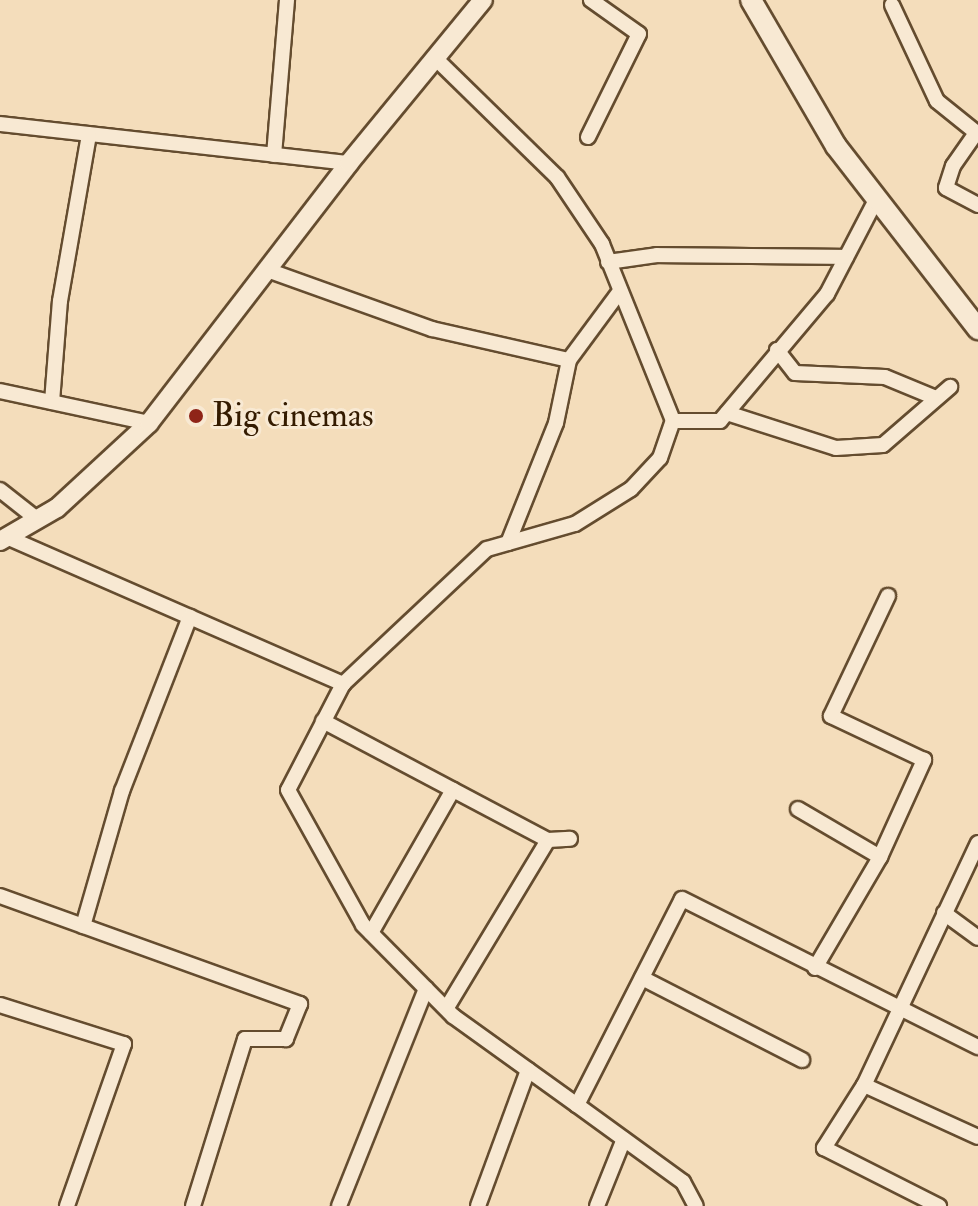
<!DOCTYPE html>
<html>
<head>
<meta charset="utf-8">
<style>
  body { margin:0 }
  #map { position:relative; width:978px; height:1206px; overflow:hidden; background:#f4ddbb; font-family:"IM FELL Double Pica",serif }
  div>[style] { position:absolute }
  .roads { filter:drop-shadow(2px 0 #644c2f) drop-shadow(-2px 0 #644c2f) drop-shadow(0 2px #644c2f) drop-shadow(0 -2px #644c2f) }
  .minor>* { height:14px; margin:-7px; padding:0 7px; transform-origin:7px; border-radius:7px; background:#f8e9d3 }
  .tertiary>* { height:18px; margin:-9px; padding:0 9px; transform-origin:9px; border-radius:9px; background:#f8e9d3 }
  .secondary>* { height:20px; margin:-10px; padding:0 10px; transform-origin:10px; border-radius:10px; background:#f8e9d3 }
  .dots>* { width:22px; height:22px; translate:-50% -50%; box-sizing:border-box; border:4px solid #f8e9d3; border-radius:50% }
  span { translate:-50% -50%; white-space:nowrap; text-align:center; line-height:1.15; -webkit-text-stroke:6px #f8e9d3; paint-order:stroke }
  .poi-label { font-size:34px; color:#341b00 }
  .left { translate:0 -50%; text-align:left }
</style>
</head>
<body>
<div id="map">
  <div class="roads">
    <div class="minor">
      <i style="left:892px;top:5px;width:106px;rotate:64.9deg"></i>
      <i style="left:937px;top:101px;width:53px;rotate:38.8deg"></i>
      <i style="left:436px;top:59px;width:169px;rotate:44.3deg"></i>
      <i style="left:557px;top:177px;width:81px;rotate:56.1deg"></i>
      <i style="left:602px;top:244px;width:191px;rotate:68.1deg"></i>
      <i style="left:673px;top:421px;width:47px"></i>
      <i style="left:720px;top:421px;width:166px;rotate:-49.9deg"></i>
      <i style="left:827px;top:294px;width:108px;rotate:-62.5deg"></i>
      <i style="left:0;top:124px;width:351px;rotate:6.4deg"></i>
      <i style="left:976px;top:133px;width:40px;rotate:124.9deg"></i>
      <i style="left:953px;top:166px;width:23px;rotate:108deg"></i>
      <i style="left:946px;top:188px;width:36px;rotate:28deg"></i>
      <i style="left:588px;top:137px;width:115px;rotate:-63.7deg"></i>
      <i style="left:639px;top:34px;width:59px;rotate:-144.7deg"></i>
      <i style="left:274px;top:155px;width:156px;rotate:-85.2deg"></i>
      <i style="left:608px;top:262px;width:49px;rotate:-8.1deg"></i>
      <i style="left:657px;top:255px;width:189px;rotate:0.6deg"></i>
      <i style="left:270px;top:271px;width:172px;rotate:19.7deg"></i>
      <i style="left:432px;top:329px;width:140px;rotate:12.8deg"></i>
      <i style="left:569px;top:360px;width:86px;rotate:-53.5deg"></i>
      <i style="left:777px;top:350px;width:29px;rotate:52deg"></i>
      <i style="left:795px;top:373px;width:90px;rotate:2.5deg"></i>
      <i style="left:885px;top:377px;width:55px;rotate:22.4deg"></i>
      <i style="left:0;top:391px;width:152px;rotate:12.1deg"></i>
      <i style="left:52px;top:402px;width:101px;rotate:-85.5deg"></i>
      <i style="left:60px;top:301px;width:169px;rotate:-80.1deg"></i>
      <i style="left:727px;top:413px;width:114px;rotate:17.8deg"></i>
      <i style="left:836px;top:448px;width:47px;rotate:-3.7deg"></i>
      <i style="left:883px;top:445px;width:89px;rotate:-40.9deg"></i>
      <i style="left:0;top:490px;width:48px;rotate:38.3deg"></i>
      <i style="left:9px;top:538px;width:365px;rotate:23.6deg"></i>
      <i style="left:343px;top:684px;width:119px;rotate:117.4deg"></i>
      <i style="left:288px;top:790px;width:154px;rotate:60.9deg"></i>
      <i style="left:363px;top:925px;width:128px;rotate:45.3deg"></i>
      <i style="left:453px;top:1016px;width:153px;rotate:35.7deg"></i>
      <i style="left:577px;top:1105px;width:231px;rotate:-63deg"></i>
      <i style="left:682px;top:899px;width:331px;rotate:26.6deg"></i>
      <i style="left:508px;top:543px;width:129px;rotate:-68.2deg"></i>
      <i style="left:556px;top:423px;width:64px;rotate:-78.3deg"></i>
      <i style="left:343px;top:684px;width:197px;rotate:-43.2deg"></i>
      <i style="left:487px;top:549px;width:91px;rotate:-15.9deg"></i>
      <i style="left:575px;top:524px;width:66px;rotate:-32deg"></i>
      <i style="left:631px;top:489px;width:42px;rotate:-46.9deg"></i>
      <i style="left:660px;top:458px;width:39px;rotate:-71deg"></i>
      <i style="left:323px;top:721px;width:255px;rotate:27.9deg"></i>
      <i style="left:548px;top:840px;width:197px;rotate:121.1deg"></i>
      <i style="left:798px;top:809px;width:95px;rotate:30.3deg"></i>
      <i style="left:548px;top:840px;width:22px;rotate:-3deg"></i>
      <i style="left:978px;top:843px;width:268px;rotate:115.2deg"></i>
      <i style="left:864px;top:1085px;width:125px;rotate:24.5deg"></i>
      <i style="left:0;top:896px;width:319px;rotate:19.8deg"></i>
      <i style="left:300px;top:1004px;width:38px;rotate:112deg"></i>
      <i style="left:286px;top:1039px;width:41px;rotate:180deg"></i>
      <i style="left:245px;top:1039px;width:175px;rotate:107.3deg"></i>
      <i style="left:944px;top:913px;width:42px;rotate:36.3deg"></i>
      <i style="left:83px;top:926px;width:141px;rotate:-73.9deg"></i>
      <i style="left:122px;top:791px;width:187px;rotate:-68.7deg"></i>
      <i style="left:371px;top:933px;width:165px;rotate:-60.2deg"></i>
      <i style="left:815px;top:968px;width:129px;rotate:-59.6deg"></i>
      <i style="left:880px;top:857px;width:107px;rotate:-65.6deg"></i>
      <i style="left:924px;top:760px;width:103px;rotate:-154.7deg"></i>
      <i style="left:831px;top:716px;width:133px;rotate:-64.6deg"></i>
      <i style="left:642px;top:978px;width:180px;rotate:27.1deg"></i>
      <i style="left:0;top:1005px;width:130px;rotate:17.5deg"></i>
      <i style="left:124px;top:1044px;width:172px;rotate:109.4deg"></i>
      <i style="left:864px;top:1085px;width:75px;rotate:122.4deg"></i>
      <i style="left:824px;top:1148px;width:129px;rotate:26.8deg"></i>
      <i style="left:577px;top:1105px;width:131px;rotate:36deg"></i>
      <i style="left:683px;top:1182px;width:27px;rotate:62deg"></i>
      <i style="left:339px;top:1206px;width:234px;rotate:-68.2deg"></i>
      <i style="left:478px;top:1206px;width:145px;rotate:-69.8deg"></i>
      <i style="left:597px;top:1206px;width:72px;rotate:-68.1deg"></i>
    </div>
    <div class="tertiary">
      <i style="left:0;top:541px;width:66px;rotate:-30.1deg"></i>
      <i style="left:57px;top:508px;width:125px;rotate:-42.7deg"></i>
      <i style="left:149px;top:423px;width:328px;rotate:-52.4deg"></i>
      <i style="left:349px;top:163px;width:211px;rotate:-50.6deg"></i>
    </div>
    <div class="secondary">
      <i style="left:751px;top:0;width:169px;rotate:59.8deg"></i>
      <i style="left:836px;top:146px;width:232px;rotate:52.2deg"></i>
    </div>
  </div>
  <div class="dots">
    <i style="left:196px;top:416px;background:#8f2418"></i>
  </div>
  <div class="poi-label">
    <span class="left" style="left:212px;top:416px">Big cinemas</span>
  </div>
</div>
</body>
</html>
